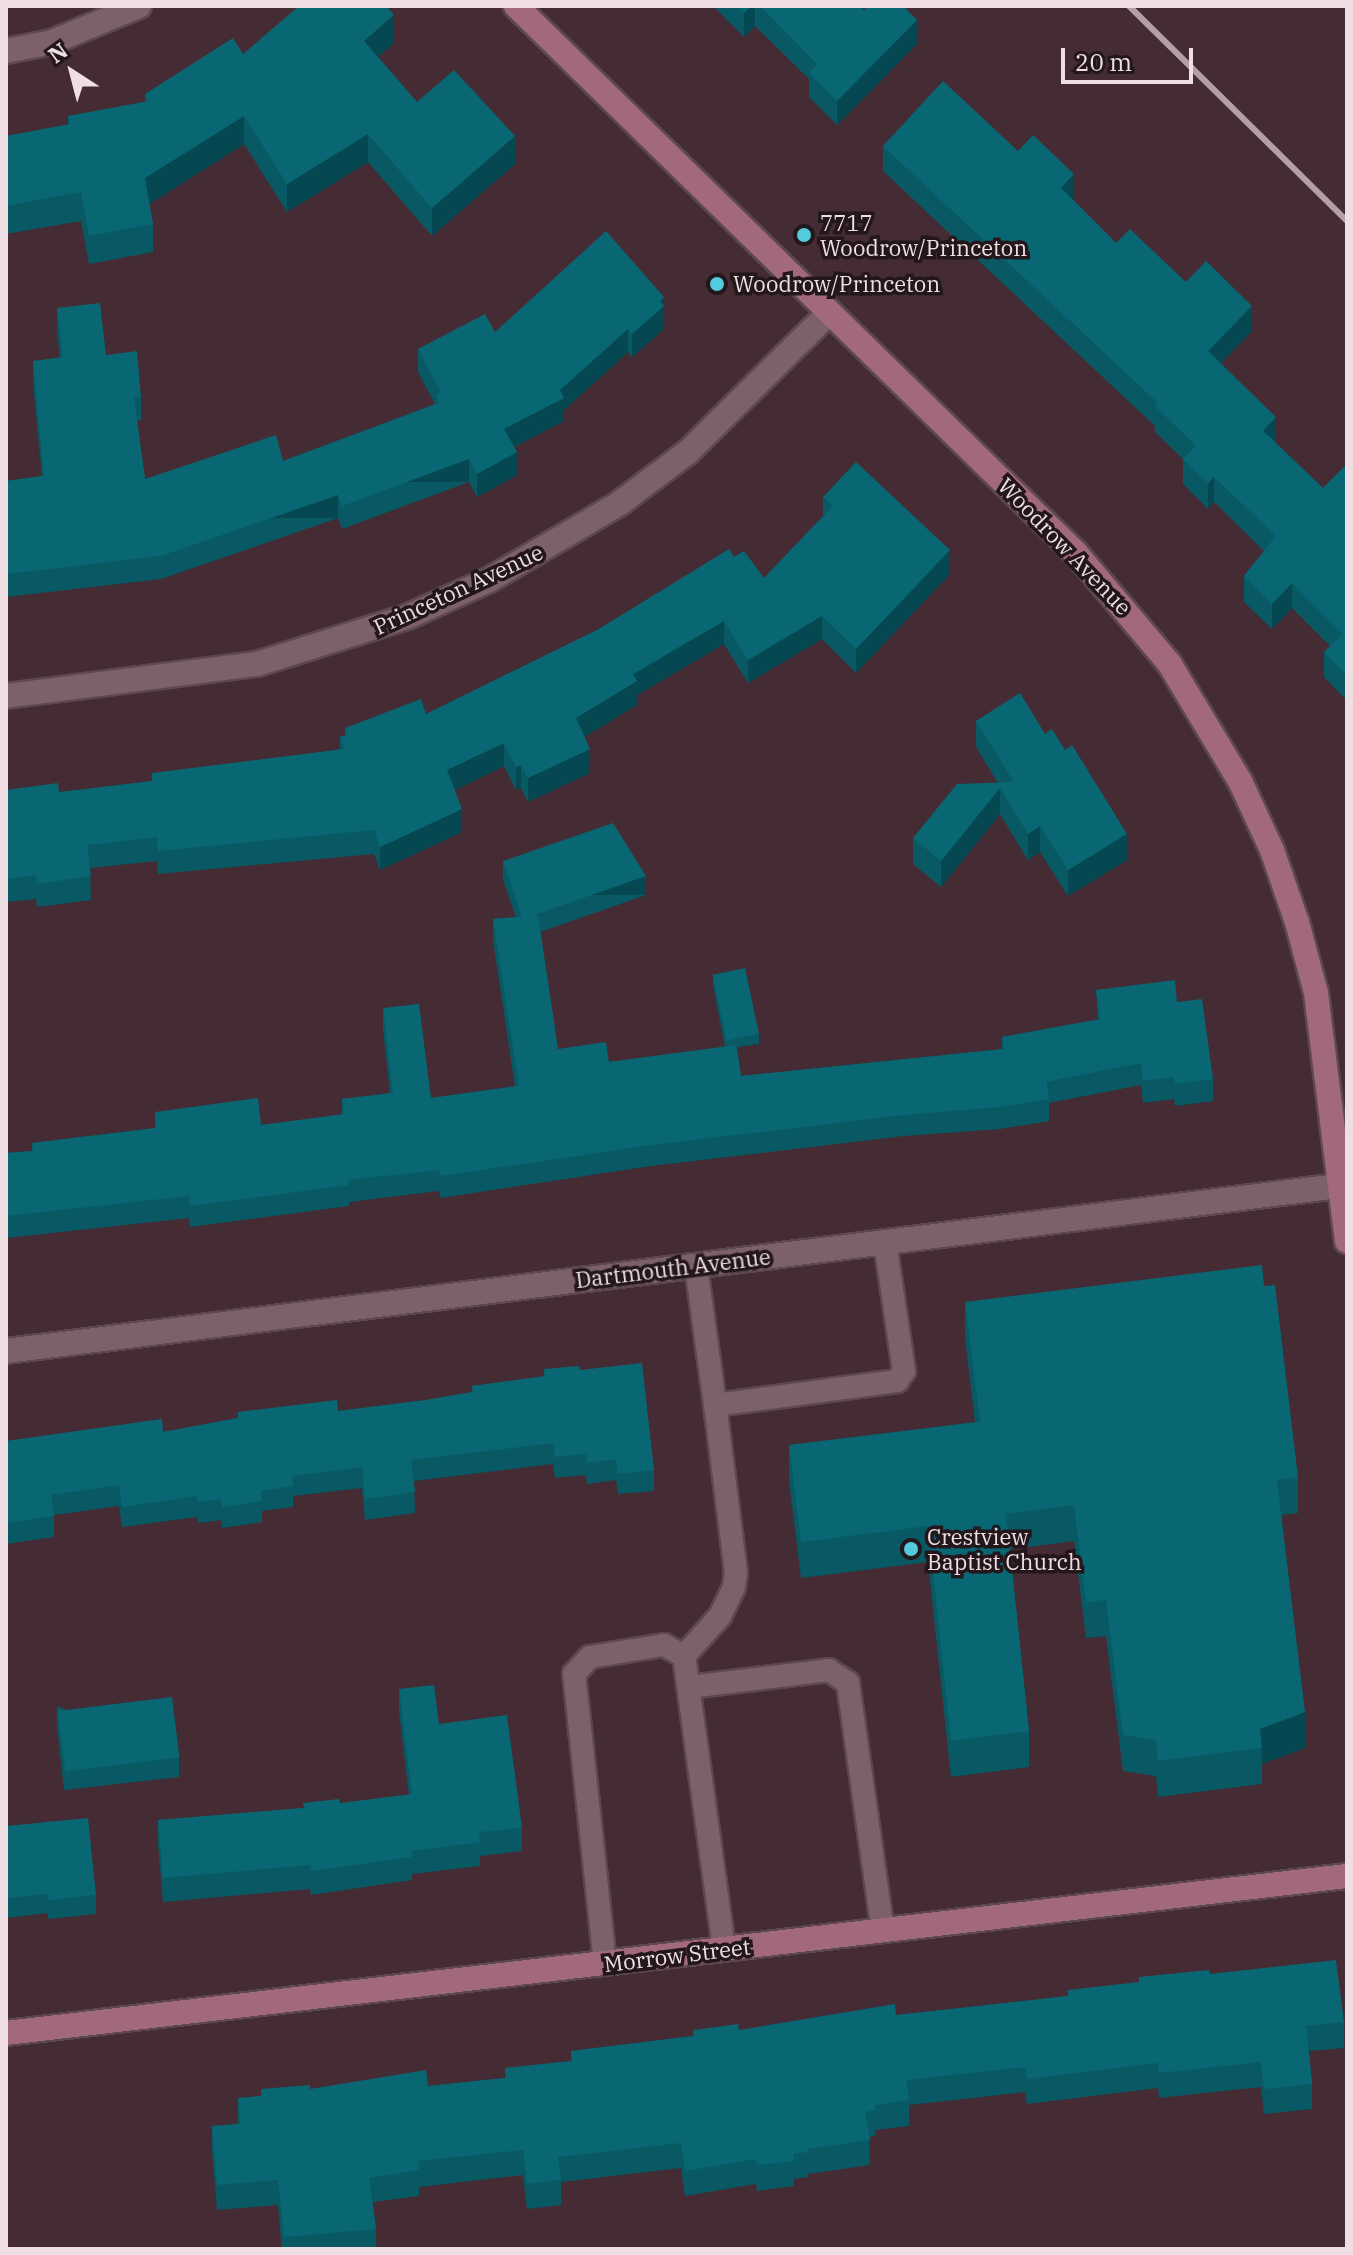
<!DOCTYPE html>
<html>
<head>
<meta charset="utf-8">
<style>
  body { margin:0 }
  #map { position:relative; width:1353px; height:2255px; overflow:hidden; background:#442b34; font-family:"IBM Plex Serif",serif }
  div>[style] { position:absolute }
  .roads { filter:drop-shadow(2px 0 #5d4850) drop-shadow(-2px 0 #5d4850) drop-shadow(0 2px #5d4850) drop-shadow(0 -2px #5d4850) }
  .lane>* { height:22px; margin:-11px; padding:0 11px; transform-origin:11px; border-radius:11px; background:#7d616a }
  .street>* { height:24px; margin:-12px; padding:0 12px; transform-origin:12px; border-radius:12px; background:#7d616a }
  .secondary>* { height:24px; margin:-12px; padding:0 12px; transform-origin:12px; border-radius:12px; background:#a2687e }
  .rail>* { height:6px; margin:-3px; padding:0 3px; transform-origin:3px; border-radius:3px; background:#b39fa5 }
  .wall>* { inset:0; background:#085964 }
  .shaded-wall>* { inset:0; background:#064851; transform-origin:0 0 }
  .building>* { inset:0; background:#096774; transform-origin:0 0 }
  .dots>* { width:22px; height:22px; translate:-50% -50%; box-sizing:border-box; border:4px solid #23171b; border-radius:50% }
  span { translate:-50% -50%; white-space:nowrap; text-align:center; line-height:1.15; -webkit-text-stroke:7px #23171b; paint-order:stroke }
  .poi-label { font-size:22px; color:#efdee3 }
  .left { translate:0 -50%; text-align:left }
  .street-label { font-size:22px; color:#efdee3 }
  .frame { position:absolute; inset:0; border:8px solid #efdee3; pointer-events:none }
  .north { position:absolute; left:32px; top:32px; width:80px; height:80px; -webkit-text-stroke:6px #23171b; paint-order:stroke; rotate:324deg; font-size:22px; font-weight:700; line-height:32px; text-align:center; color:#efdee3 }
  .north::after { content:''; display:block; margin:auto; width:28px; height:36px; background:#efdee3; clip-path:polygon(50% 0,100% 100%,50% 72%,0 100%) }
  .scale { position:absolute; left:1061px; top:48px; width:132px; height:36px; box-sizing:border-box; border:4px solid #efdee3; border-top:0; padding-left:10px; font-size:24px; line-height:28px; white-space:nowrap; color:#efdee3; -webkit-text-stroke:6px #23171b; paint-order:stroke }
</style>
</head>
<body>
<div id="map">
  <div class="roads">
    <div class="lane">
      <i style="left:696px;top:1266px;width:140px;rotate:82.2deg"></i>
      <i style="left:715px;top:1405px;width:184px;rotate:-7.5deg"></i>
      <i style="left:897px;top:1381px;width:12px;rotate:-55deg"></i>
      <i style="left:904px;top:1371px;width:130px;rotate:-98.4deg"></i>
      <i style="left:684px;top:1656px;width:54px;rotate:-48deg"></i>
      <i style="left:720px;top:1616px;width:32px;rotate:-64deg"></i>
      <i style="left:734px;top:1587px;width:14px;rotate:-82deg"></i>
      <i style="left:736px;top:1573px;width:169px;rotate:-97.1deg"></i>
      <i style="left:689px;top:1687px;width:141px;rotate:-6.9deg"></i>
      <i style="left:829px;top:1670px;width:23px;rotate:34deg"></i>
      <i style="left:848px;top:1683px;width:250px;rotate:82deg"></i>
      <i style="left:605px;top:1963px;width:291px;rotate:-96.1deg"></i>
      <i style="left:574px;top:1674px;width:23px;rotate:-47deg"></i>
      <i style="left:590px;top:1657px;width:75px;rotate:-9.2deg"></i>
      <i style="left:664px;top:1645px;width:23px;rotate:29deg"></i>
      <i style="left:684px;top:1656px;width:296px;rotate:82.2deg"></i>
    </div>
    <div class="street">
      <i style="left:6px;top:51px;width:47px;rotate:-11.1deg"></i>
      <i style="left:52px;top:42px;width:94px;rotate:-22.5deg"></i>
      <i style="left:6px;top:696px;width:253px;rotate:-7.3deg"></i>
      <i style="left:257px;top:664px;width:157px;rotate:-17.4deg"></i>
      <i style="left:407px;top:617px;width:90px;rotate:-24.3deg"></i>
      <i style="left:489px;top:580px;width:152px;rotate:-30.4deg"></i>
      <i style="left:620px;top:503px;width:85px;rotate:-36.9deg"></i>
      <i style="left:688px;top:452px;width:199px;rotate:-44.6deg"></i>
      <i style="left:6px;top:1351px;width:1351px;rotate:-7.06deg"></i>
    </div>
    <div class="secondary">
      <i style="left:516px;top:6px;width:783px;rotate:44.33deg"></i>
      <i style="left:1076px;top:553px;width:144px;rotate:49.8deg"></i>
      <i style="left:1169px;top:663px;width:140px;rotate:59deg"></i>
      <i style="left:1241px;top:783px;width:74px;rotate:65.2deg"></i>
      <i style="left:1272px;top:850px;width:76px;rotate:70.9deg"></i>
      <i style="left:1297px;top:922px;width:73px;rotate:75deg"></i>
      <i style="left:1316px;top:993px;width:250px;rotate:82.9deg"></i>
      <i style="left:6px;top:2033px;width:1350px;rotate:-6.68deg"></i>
    </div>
  </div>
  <div class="rail">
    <i style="left:1129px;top:6px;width:306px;rotate:44.6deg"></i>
  </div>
  <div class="wall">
    <i style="clip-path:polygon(713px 6px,859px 6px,864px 10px,917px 44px,837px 125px,809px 97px,809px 79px,755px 26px,744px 37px)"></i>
    <i style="clip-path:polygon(394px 43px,378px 57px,417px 102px,515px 164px,432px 236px,368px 162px,287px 212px,244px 144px,149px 204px,153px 224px,153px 252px,89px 264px,81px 221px,6px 234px,6px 136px,68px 125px,68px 116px,145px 102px,145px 94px,243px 54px)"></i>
    <i style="clip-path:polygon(883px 146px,1018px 151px,1074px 200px,1074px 201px,1116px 243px,1186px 282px,1252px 331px,1221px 363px,1275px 442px,1323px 488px,1347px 464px,1347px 701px,1324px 677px,1324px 652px,1330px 646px,1292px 608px,1272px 629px,1244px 602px,1244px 576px,1264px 551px,1214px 502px,1208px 509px,1183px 484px,1183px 459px,1155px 432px,1155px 426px,883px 171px)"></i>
    <i style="clip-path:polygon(664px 297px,664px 329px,632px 357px,628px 352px,564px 410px,564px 421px,514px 447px,517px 475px,477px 497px,469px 482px,342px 529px,338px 518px,161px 579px,6px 597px,6px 481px,42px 476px,33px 384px,33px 361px,60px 358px,57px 331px,57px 308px,106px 355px,141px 397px,141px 420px,137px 421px,145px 479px,283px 461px,435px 404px,418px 372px,418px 349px)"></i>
    <i style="clip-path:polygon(823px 497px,950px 574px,856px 673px,822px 639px,748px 683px,724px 644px,637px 695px,637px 705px,584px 737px,590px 773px,528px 802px,521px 788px,516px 790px,504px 766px,455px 790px,462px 832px,380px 870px,374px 854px,158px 874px,157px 861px,90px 868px,91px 900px,37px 907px,36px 899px,6px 902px,6px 790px,59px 792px,152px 781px,340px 749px,340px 737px,345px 736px,345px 728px,426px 714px,597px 630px,734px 557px,764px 578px,823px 516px)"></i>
    <i style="clip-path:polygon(976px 721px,1045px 734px,1127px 860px,1068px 896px,1040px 852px,1028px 860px,1000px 814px,941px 887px,913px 864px,913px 838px,998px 783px,976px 747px)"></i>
    <i style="clip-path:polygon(503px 861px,646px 895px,540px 932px,558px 1049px,609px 1062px,725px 1047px,713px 985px,713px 975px,759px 1034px,759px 1044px,737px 1047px,741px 1076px,1002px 1049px,1002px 1037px,1098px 1020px,1096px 990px,1177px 1002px,1213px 1079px,1213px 1101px,1175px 1106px,1174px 1099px,1143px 1103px,1141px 1085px,1049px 1103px,1049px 1121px,1000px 1129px,904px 1136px,651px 1166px,440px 1198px,439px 1191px,349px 1202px,349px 1206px,190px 1227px,189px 1218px,6px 1238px,6px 1153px,32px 1151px,32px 1143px,155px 1128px,155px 1112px,261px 1125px,342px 1115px,342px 1099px,390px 1093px,383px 1030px,383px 1008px,431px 1098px,515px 1086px,493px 941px,493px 919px,516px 917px,503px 880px)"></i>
    <i style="clip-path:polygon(1264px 1286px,1298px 1477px,1298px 1513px,1281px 1515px,1305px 1748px,1262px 1764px,1262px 1784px,1158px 1797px,1156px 1776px,1123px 1771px,1106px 1636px,1086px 1638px,1074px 1541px,1010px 1549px,1029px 1731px,1029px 1767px,951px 1777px,928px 1562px,801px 1578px,789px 1481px,789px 1445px,975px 1422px,965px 1338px,965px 1302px)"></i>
    <i style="clip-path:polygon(544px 1369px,580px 1370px,654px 1470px,654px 1491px,618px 1494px,616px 1480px,587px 1484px,586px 1475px,555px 1478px,553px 1464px,414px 1481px,415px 1513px,365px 1520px,362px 1488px,293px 1496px,293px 1507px,262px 1511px,262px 1522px,222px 1528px,221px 1520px,198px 1523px,197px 1517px,122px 1527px,119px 1506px,54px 1515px,54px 1537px,6px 1544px,6px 1441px,163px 1432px,238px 1418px,238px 1412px,338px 1411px,426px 1400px,472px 1392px,472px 1386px,544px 1377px)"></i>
    <i style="clip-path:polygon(399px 1689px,439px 1724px,522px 1828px,522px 1851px,480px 1856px,480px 1866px,412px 1874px,412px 1880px,311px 1895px,310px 1889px,163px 1902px,158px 1844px,158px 1820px,303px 1808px,409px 1795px,399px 1712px)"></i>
    <i style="clip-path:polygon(57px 1706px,179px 1758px,179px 1777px,64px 1790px,57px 1726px)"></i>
    <i style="clip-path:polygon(6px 1826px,96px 1895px,96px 1914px,48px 1919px,48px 1913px,6px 1918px)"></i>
    <i style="clip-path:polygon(1210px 1974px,1344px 2022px,1344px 2048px,1309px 2051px,1312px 2084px,1312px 2109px,1264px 2114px,1261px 2087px,1159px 2098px,1158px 2088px,1027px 2104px,1025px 2092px,909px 2105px,909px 2126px,875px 2130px,875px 2136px,869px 2137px,870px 2165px,808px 2174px,808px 2177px,794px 2179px,794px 2186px,757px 2191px,756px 2184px,685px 2196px,681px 2168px,561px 2182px,561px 2205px,527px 2209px,523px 2175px,419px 2187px,419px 2196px,373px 2202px,376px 2229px,376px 2249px,282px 2249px,278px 2205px,217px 2210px,212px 2151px,212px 2126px,238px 2124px,238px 2098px,261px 2096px,261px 2089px,310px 2089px,428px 2086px,505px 2078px,505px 2068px,571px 2061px,571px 2051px,693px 2036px,693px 2030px,739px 2030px,896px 2015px,1068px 1996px)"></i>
  </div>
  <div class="shaded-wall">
    <i style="clip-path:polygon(751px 6px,755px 6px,755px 26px,744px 37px,744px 13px)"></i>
    <i style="clip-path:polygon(394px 15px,394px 43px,364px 69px,364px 41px)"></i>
    <i style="clip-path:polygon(917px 20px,917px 44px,837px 125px,837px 101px)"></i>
    <i style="clip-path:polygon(244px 116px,244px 144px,145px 207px,145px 178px)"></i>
    <i style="clip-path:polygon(368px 134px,368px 162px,287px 212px,287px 184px)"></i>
    <i style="clip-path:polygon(515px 136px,515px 164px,432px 236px,432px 208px)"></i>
    <i style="clip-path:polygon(1074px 174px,1074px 200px,1061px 214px,1061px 188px)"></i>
    <i style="clip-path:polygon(664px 297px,664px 329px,632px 357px,632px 334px)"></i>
    <i style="clip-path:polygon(1252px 306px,1252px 331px,1208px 376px,1208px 351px)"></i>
    <i style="clip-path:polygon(628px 329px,628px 352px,564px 410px,564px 421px,504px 452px,504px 429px,560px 390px)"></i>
    <i style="clip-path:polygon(1276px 417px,1276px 442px,1263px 431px)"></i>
    <i style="clip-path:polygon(517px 452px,517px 475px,477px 497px,477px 474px)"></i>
    <i style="left:469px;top:459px;width:23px;height:135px;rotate:90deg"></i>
    <i style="clip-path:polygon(1214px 477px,1214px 502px,1208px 509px,1208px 483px)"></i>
    <i style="left:338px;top:495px;width:23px;height:187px;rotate:90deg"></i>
    <i style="clip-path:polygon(950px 550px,950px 574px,856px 673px,856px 649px)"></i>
    <i style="clip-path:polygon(1292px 583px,1292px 608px,1272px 629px,1272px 604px)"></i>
    <i style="clip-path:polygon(822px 616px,822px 639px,748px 683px,748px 660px)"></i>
    <i style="clip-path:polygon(724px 621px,724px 644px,637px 695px,637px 705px,576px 742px,576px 718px,633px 674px)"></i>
    <i style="clip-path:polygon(504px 743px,504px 766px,447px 794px,447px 770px)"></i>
    <i style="clip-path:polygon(590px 749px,590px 773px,528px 802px,528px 778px)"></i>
    <i style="clip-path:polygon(521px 765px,521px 788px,516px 790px,516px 767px)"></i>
    <i style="clip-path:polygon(1000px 788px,1000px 814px,941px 887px,941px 861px)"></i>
    <i style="clip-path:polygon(462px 809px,462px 832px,380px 870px,380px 847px)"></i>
    <i style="clip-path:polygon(1040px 826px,1040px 852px,1028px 860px,1028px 834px)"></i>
    <i style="clip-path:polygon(1127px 834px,1127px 860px,1068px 896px,1068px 870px)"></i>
    <i style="left:646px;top:876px;width:19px;height:130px;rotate:90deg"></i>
    <i style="clip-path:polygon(1305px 1712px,1305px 1748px,1262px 1764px,1260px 1729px)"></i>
  </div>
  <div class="building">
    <i style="clip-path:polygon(299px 6px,386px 6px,394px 15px,364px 41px,417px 102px,454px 70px,515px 136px,432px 208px,368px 134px,287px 184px,244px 116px,145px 178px,153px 224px,89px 236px,81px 192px,6px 206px,6px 136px,70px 124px,68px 116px,149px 101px,145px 94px,233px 38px,243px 54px)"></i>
    <i style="clip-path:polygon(737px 6px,751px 6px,744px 13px)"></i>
    <i style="clip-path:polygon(760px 6px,859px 6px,864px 10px,868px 6px,903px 6px,917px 20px,837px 101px,809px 73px,817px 64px)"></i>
    <i style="clip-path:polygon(943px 81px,1018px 151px,1033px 135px,1074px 174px,1061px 188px,1116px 243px,1130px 229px,1186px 282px,1206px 261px,1252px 306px,1208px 351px,1276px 417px,1263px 431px,1323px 488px,1347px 464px,1347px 676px,1324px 652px,1343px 634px,1292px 583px,1272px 604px,1244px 576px,1276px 536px,1214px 477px,1208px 483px,1183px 459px,1196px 446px,1155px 406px,1158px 403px,883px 146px)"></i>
    <i style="clip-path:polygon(606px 231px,664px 297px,660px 301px,664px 306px,632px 334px,628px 329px,560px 390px,564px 398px,504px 429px,517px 452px,477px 474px,469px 459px,342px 506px,338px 495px,161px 556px,6px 574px,6px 481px,44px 476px,33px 361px,63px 357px,57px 308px,100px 303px,106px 355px,137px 351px,141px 397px,134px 398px,145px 479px,276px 435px,283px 461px,439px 403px,436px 395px,441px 392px,418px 349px,485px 314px,495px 332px)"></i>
    <i style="clip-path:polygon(856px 462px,950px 550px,856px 649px,822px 616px,748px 660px,724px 621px,633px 674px,637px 681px,576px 718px,590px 749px,528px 778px,521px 765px,516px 767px,504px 743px,447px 770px,462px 809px,380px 847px,374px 830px,158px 851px,157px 837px,87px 845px,91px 876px,37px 884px,36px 875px,6px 879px,6px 790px,58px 783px,59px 792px,79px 790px,152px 781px,152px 773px,344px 749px,340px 737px,347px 735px,345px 728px,421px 699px,426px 714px,597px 630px,729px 549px,734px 557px,744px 551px,764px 578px,833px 506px,823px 497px)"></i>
    <i style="clip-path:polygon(1020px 693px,1045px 734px,1052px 729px,1065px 750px,1072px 745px,1127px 834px,1068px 870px,1040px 826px,1028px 834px,1000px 788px,941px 861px,913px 838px,957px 784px,1014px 782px,976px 721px)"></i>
    <i style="clip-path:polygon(613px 823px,646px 876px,534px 915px,522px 917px,503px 861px)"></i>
    <i style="clip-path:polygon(538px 915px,558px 1049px,606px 1042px,609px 1062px,736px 1045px,741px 1076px,1004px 1049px,1002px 1037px,1100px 1019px,1096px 990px,1175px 980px,1177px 1002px,1202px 999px,1213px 1079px,1175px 1084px,1174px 1077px,1143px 1081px,1141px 1063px,1046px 1082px,1049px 1099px,1000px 1107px,904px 1115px,651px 1145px,440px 1176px,439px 1170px,348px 1180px,349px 1185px,190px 1206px,189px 1196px,6px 1216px,6px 1153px,33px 1151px,32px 1143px,156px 1128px,155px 1112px,258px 1098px,261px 1125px,344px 1114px,342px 1099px,393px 1093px,383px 1008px,419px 1004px,431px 1098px,519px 1086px,493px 919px)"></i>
    <i style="left:745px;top:968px;width:67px;height:33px;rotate:78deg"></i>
    <i style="clip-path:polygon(1262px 1265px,1264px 1286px,1275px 1285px,1298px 1477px,1277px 1480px,1305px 1712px,1260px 1729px,1262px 1748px,1158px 1761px,1156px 1740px,1123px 1735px,1106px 1600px,1086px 1602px,1074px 1505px,1006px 1514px,1029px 1731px,951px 1741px,928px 1526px,801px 1542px,789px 1445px,980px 1422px,965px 1302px)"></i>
    <i style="clip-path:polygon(642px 1363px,654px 1470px,618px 1474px,616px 1459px,587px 1463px,586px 1454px,555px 1457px,553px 1443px,411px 1460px,415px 1492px,365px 1499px,362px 1467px,292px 1476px,293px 1486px,261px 1491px,262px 1501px,222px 1507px,221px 1499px,198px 1502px,197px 1496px,122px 1507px,119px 1485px,51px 1495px,54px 1516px,6px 1523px,6px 1441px,162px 1419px,163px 1432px,238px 1418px,238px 1412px,337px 1400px,338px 1411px,426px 1400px,473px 1392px,472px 1386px,545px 1376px,544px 1369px,579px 1366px,580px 1370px)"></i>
    <i style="clip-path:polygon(434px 1685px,439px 1724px,507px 1715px,522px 1828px,479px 1832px,480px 1842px,411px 1851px,412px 1857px,311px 1871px,310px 1865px,163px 1878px,158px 1820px,304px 1808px,303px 1803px,339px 1799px,340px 1803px,412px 1794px,399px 1689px)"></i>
    <i style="left:172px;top:1697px;width:61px;height:115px;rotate:83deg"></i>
    <i style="clip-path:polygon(88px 1818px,96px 1895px,48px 1900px,48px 1894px,6px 1898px,6px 1826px)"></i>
    <i style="clip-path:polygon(1336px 1960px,1344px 2022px,1306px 2026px,1312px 2084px,1264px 2089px,1261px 2062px,1159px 2073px,1158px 2063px,1027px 2079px,1025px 2067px,906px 2080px,909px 2100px,875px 2105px,875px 2110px,865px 2112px,870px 2140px,808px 2149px,808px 2152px,793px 2154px,794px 2161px,757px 2165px,756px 2159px,685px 2171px,681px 2143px,558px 2157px,561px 2180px,527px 2184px,523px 2150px,418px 2161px,419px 2170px,369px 2178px,376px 2229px,284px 2237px,278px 2180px,217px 2185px,212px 2126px,240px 2124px,238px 2098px,262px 2096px,261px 2089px,310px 2085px,310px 2089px,426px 2070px,428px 2086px,506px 2078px,505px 2068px,572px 2061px,571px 2051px,694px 2036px,693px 2030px,738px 2024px,739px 2030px,895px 2004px,896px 2015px,970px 2007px,1068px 1996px,1068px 1990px,1139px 1982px,1139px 1977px,1209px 1970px,1210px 1974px)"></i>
  </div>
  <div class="dots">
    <i style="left:804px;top:235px;background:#54cadd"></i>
    <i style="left:717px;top:284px;background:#54cadd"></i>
    <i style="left:911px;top:1549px;background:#54cadd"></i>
  </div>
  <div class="poi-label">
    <span class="left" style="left:820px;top:235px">7717<br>Woodrow/Princeton</span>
    <span class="left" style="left:733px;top:284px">Woodrow/Princeton</span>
    <span class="left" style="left:927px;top:1549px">Crestview<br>Baptist Church</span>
  </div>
  <div class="street-label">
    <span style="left:1065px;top:546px;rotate:46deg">Woodrow Avenue</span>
    <span style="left:458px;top:589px;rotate:-25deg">Princeton Avenue</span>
    <span style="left:673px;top:1268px;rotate:-7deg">Dartmouth Avenue</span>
    <span style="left:677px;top:1955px;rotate:-7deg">Morrow Street</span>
  </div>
  <div class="frame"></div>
  <div class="north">N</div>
  <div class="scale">20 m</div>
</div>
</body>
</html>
